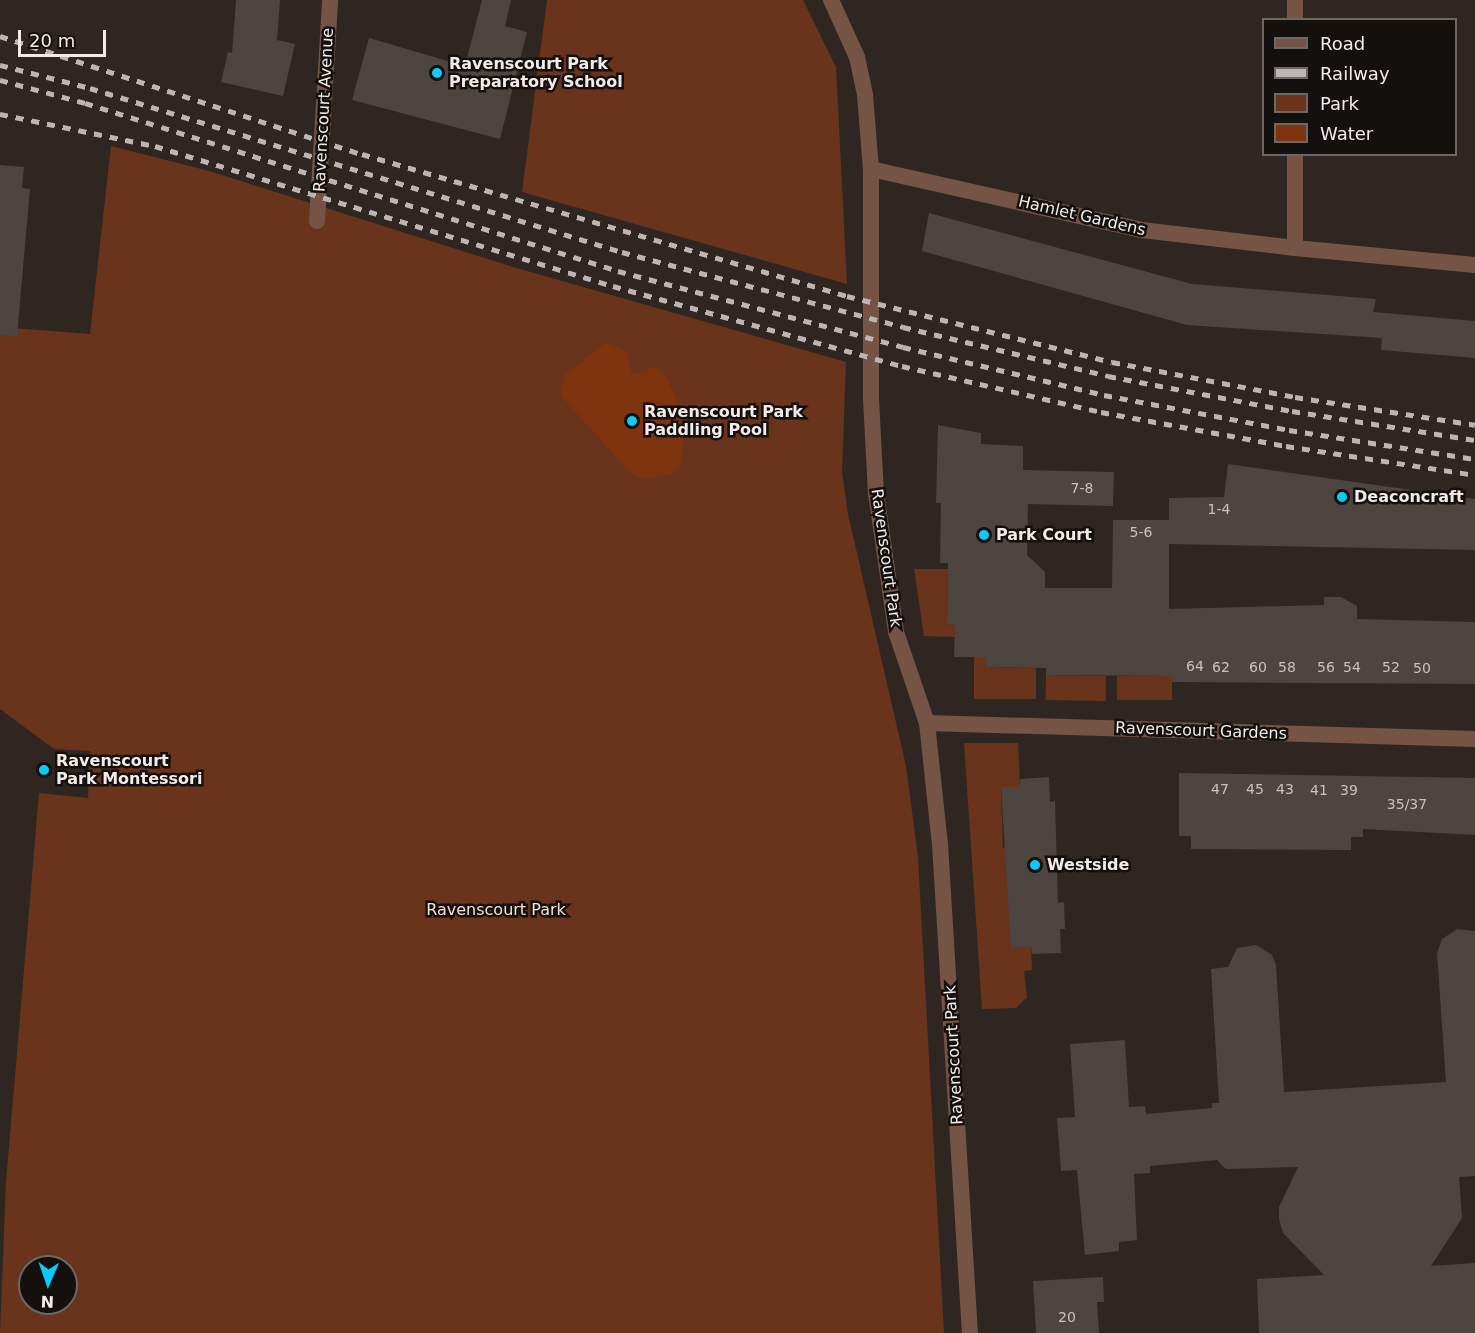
<!DOCTYPE html>
<html>
<head>
<meta charset="utf-8">
<style>
  body { margin:0 }
  #map { position:relative; width:1475px; height:1333px; overflow:hidden; background:#2f2622; font-family:"DejaVu Sans",sans-serif }
  div>[style] { position:absolute }
  .green>* { inset:0; background:#69331c; transform-origin:0 0 }
  .water>* { inset:0; background:#7f3410 }
  .building>* { inset:0; background:#4e4440 }
  .pedestrian>* { height:16px; margin:-8px; padding:0 8px; transform-origin:8px; border-radius:8px; background:#755345 }
  .minor>* { height:16px; margin:-8px; padding:0 8px; transform-origin:8px; border-radius:8px; background:#755345 }
  .rail>* { height:4.5px; margin-top:-2.25px; transform-origin:0; background:repeating-linear-gradient(90deg,#bdb5b3 0 8px,transparent 0 16px) }
  .dots>* { width:16px; height:16px; translate:-50% -50%; box-sizing:border-box; border:3px solid #14100e; border-radius:50% }
  span { translate:-50% -50%; white-space:nowrap; text-align:center; line-height:1.15; -webkit-text-stroke:5px #14100e; paint-order:stroke }
  .number-label { font-size:14px; color:#c9c1bf }
  .number-label span { -webkit-text-stroke-width:0 }
  .poi-label { font-size:16px; color:#f2ebe9; font-weight:700 }
  .left { translate:0 -50%; text-align:left }
  .street-label { font-size:16px; color:#f2ebe9 }
  .park-label { font-size:16px; color:#f6dfd5 }
  .legend { position:absolute; left:1262px; top:18px; width:195px; height:138px; box-sizing:border-box; background:#14100e; border:2px solid #6d6866; margin:0; padding:8px 10px; list-style:none; font-size:18px; color:#f2ebe9 }
  .legend li { display:flex; align-items:center; gap:12px; height:30px }
  .legend b { width:30px; border:2px solid #6d6866 }
  .north { position:absolute; left:18px; top:1255px; width:60px; height:60px; box-sizing:border-box; background:#14100e; border:2px solid #6d6866; border-radius:50%; rotate:182deg; font-size:16px; font-weight:700; line-height:24px; text-align:center; color:#f2ebe9 }
  .north::after { content:''; display:block; margin:auto; width:21px; height:27px; background:#0ecafa; clip-path:polygon(50% 0,100% 100%,50% 72%,0 100%) }
  .scale { position:absolute; left:18px; top:30px; width:88px; height:27px; box-sizing:border-box; border:3px solid #f2ebe9; border-top:0; padding-left:8px; font-size:18px; line-height:21px; white-space:nowrap; color:#f2ebe9; -webkit-text-stroke:4px #14100e; paint-order:stroke }
</style>
</head>
<body>
<div id="map">
  <div class="green">
    <i style="clip-path:polygon(547px 0,803px 0,836px 67px,847px 284px,522px 192px)"></i>
    <i style="clip-path:polygon(evenodd,111px 146px,209px 171px,513px 267px,846px 362px,842px 472px,848px 514px,906px 766px,918px 857px,944px 1333px,0 1333px,6px 1182px,39px 793px,88px 798px,90px 751px,54px 749px,0 709px,0 327px,90px 334px,111px 146px,30px 1267px,66px 1267px,66px 1303px,30px 1303px,30px 1267px)"></i>
    <i style="clip-path:polygon(914px 569px,948px 569px,947px 624px,955px 625px,955px 637px,924px 636px)"></i>
    <i style="clip-path:polygon(974px 657px,986px 657px,987px 667px,1036px 668px,1036px 699px,974px 699px)"></i>
    <i style="left:1046px;top:675px;width:60px;height:25px;rotate:1deg"></i>
    <i style="left:1117px;top:676px;width:55px;height:24px"></i>
    <i style="clip-path:polygon(964px 743px,1018px 743px,1020px 787px,1001px 788px,1003px 848px,1023px 847px,1031px 947px,1032px 970px,1024px 971px,1027px 997px,1016px 1008px,982px 1009px)"></i>
  </div>
  <div class="water">
    <i style="clip-path:polygon(606px 342px,628px 352px,632px 375px,656px 367px,665px 374px,676px 397px,684px 442px,680px 466px,670px 475px,643px 479px,631px 474px,564px 399px,560px 390px,565px 375px)"></i>
  </div>
  <div class="building">
    <i style="clip-path:polygon(236px 0,280px 0,277px 40px,295px 44px,283px 96px,221px 82px,228px 52px,232px 53px)"></i>
    <i style="clip-path:polygon(482px 0,511px 0,505px 26px,527px 32px,500px 139px,352px 100px,369px 38px,465px 66px)"></i>
    <i style="clip-path:polygon(0 165px,24px 167px,22px 188px,30px 189px,17px 336px,0 335px)"></i>
    <i style="clip-path:polygon(929px 213px,1192px 284px,1376px 299px,1373px 312px,1475px 321px,1475px 358px,1381px 350px,1382px 338px,1187px 325px,922px 251px)"></i>
    <i style="clip-path:polygon(938px 425px,981px 433px,981px 444px,1023px 446px,1023px 470px,1114px 472px,1113px 506px,1028px 504px,1027px 555px,1045px 572px,1045px 588px,1112px 588px,1113px 520px,1169px 520px,1169px 498px,1224px 497px,1228px 464px,1475px 499px,1475px 550px,1169px 544px,1169px 609px,1324px 605px,1324px 597px,1341px 597px,1357px 606px,1357px 619px,1475px 622px,1475px 684px,1172px 682px,1172px 676px,1046px 675px,1046px 668px,986px 667px,986px 657px,954px 657px,955px 625px,947px 624px,948px 563px,940px 563px,941px 503px,936px 503px)"></i>
    <i style="clip-path:polygon(1179px 773px,1475px 778px,1475px 835px,1363px 829px,1363px 837px,1351px 837px,1351px 850px,1191px 849px,1191px 836px,1179px 836px)"></i>
    <i style="clip-path:polygon(1049px 777px,1050px 802px,1055px 801px,1058px 903px,1064px 902px,1065px 929px,1060px 929px,1061px 953px,1032px 954px,1031px 947px,1011px 948px,1001px 787px,1020px 787px,1020px 779px)"></i>
    <i style="clip-path:polygon(1457px 929px,1475px 931px,1475px 1176px,1459px 1177px,1462px 1218px,1431px 1266px,1475px 1263px,1475px 1333px,1259px 1333px,1257px 1279px,1324px 1275px,1283px 1233px,1279px 1219px,1279px 1207px,1298px 1167px,1226px 1169px,1217px 1160px,1150px 1166px,1150px 1173px,1134px 1174px,1137px 1240px,1119px 1242px,1119px 1251px,1085px 1255px,1077px 1170px,1061px 1171px,1057px 1118px,1075px 1117px,1070px 1044px,1125px 1040px,1129px 1107px,1145px 1106px,1146px 1114px,1212px 1108px,1212px 1103px,1219px 1103px,1211px 969px,1228px 967px,1237px 948px,1256px 945px,1272px 955px,1276px 965px,1284px 1092px,1446px 1082px,1437px 953px,1442px 939px)"></i>
    <i style="clip-path:polygon(1103px 1277px,1104px 1302px,1097px 1302px,1099px 1333px,1036px 1333px,1033px 1281px)"></i>
  </div>
  <div class="pedestrian">
    <i style="left:317px;top:221px;width:221px;rotate:-86.6deg"></i>
  </div>
  <div class="minor">
    <i style="left:831px;top:0;width:63px;rotate:65.5deg"></i>
    <i style="left:857px;top:57px;width:39px;rotate:78deg"></i>
    <i style="left:865px;top:95px;width:74px;rotate:85.4deg"></i>
    <i style="left:871px;top:169px;width:230px;rotate:90deg"></i>
    <i style="left:871px;top:399px;width:94px;rotate:87deg"></i>
    <i style="left:876px;top:493px;width:140px;rotate:81.8deg"></i>
    <i style="left:896px;top:632px;width:96px;rotate:71.2deg"></i>
    <i style="left:927px;top:723px;width:122px;rotate:83.9deg"></i>
    <i style="left:940px;top:844px;width:490px;rotate:86.5deg"></i>
    <i style="left:1295px;top:20px;width:20px;rotate:-90deg"></i>
    <i style="left:871px;top:169px;width:278px;rotate:12.7deg"></i>
    <i style="left:1142px;top:230px;width:154px;rotate:6.7deg"></i>
    <i style="left:1295px;top:248px;width:94px;rotate:-90deg"></i>
    <i style="left:1295px;top:248px;width:181px;rotate:5.4deg"></i>
    <i style="left:927px;top:723px;width:548px;rotate:1.67deg"></i>
  </div>
  <div class="rail">
    <i style="left:0;top:36px;width:381px;rotate:18.1deg"></i>
    <i style="left:362px;top:154px;width:505px;rotate:16.32deg"></i>
    <i style="left:847px;top:296px;width:273px;rotate:14deg"></i>
    <i style="left:1112px;top:362px;width:186px;rotate:10.8deg"></i>
    <i style="left:1295px;top:397px;width:182px;rotate:8.8deg"></i>
    <i style="left:0;top:65px;width:93px;rotate:14.3deg"></i>
    <i style="left:90px;top:88px;width:557px;rotate:17.13deg"></i>
    <i style="left:622px;top:252px;width:291px;rotate:14.9deg"></i>
    <i style="left:903px;top:327px;width:211px;rotate:13.4deg"></i>
    <i style="left:1108px;top:376px;width:187px;rotate:10.8deg"></i>
    <i style="left:1292px;top:411px;width:185px;rotate:9deg"></i>
    <i style="left:0;top:80px;width:88px;rotate:15.1deg"></i>
    <i style="left:85px;top:103px;width:559px;rotate:17.49deg"></i>
    <i style="left:618px;top:271px;width:295px;rotate:14.9deg"></i>
    <i style="left:903px;top:347px;width:207px;rotate:13.4deg"></i>
    <i style="left:1104px;top:395px;width:188px;rotate:10.7deg"></i>
    <i style="left:1289px;top:430px;width:188px;rotate:8.9deg"></i>
    <i style="left:0;top:114px;width:158px;rotate:11.7deg"></i>
    <i style="left:155px;top:146px;width:479px;rotate:17deg"></i>
    <i style="left:613px;top:286px;width:300px;rotate:15.5deg"></i>
    <i style="left:902px;top:366px;width:204px;rotate:13deg"></i>
    <i style="left:1101px;top:412px;width:188px;rotate:10.4deg"></i>
    <i style="left:1286px;top:446px;width:191px;rotate:8.7deg"></i>
  </div>
  <div class="dots">
    <i style="left:437px;top:73px;background:#0ecafa"></i>
    <i style="left:632px;top:421px;background:#0ecafa"></i>
    <i style="left:1342px;top:497px;background:#0ecafa"></i>
    <i style="left:984px;top:535px;background:#0ecafa"></i>
    <i style="left:44px;top:770px;background:#0ecafa"></i>
    <i style="left:1035px;top:865px;background:#0ecafa"></i>
  </div>
  <div class="number-label">
    <span style="left:1082px;top:488px">7-8</span>
    <span style="left:1219px;top:509px">1-4</span>
    <span style="left:1141px;top:532px">5-6</span>
    <span style="left:1195px;top:666px">64</span>
    <span style="left:1221px;top:667px">62</span>
    <span style="left:1258px;top:667px">60</span>
    <span style="left:1287px;top:667px">58</span>
    <span style="left:1326px;top:667px">56</span>
    <span style="left:1352px;top:667px">54</span>
    <span style="left:1391px;top:667px">52</span>
    <span style="left:1422px;top:668px">50</span>
    <span style="left:1220px;top:789px">47</span>
    <span style="left:1255px;top:789px">45</span>
    <span style="left:1285px;top:789px">43</span>
    <span style="left:1319px;top:790px">41</span>
    <span style="left:1349px;top:790px">39</span>
    <span style="left:1407px;top:804px">35/37</span>
    <span style="left:1067px;top:1317px">20</span>
  </div>
  <div class="poi-label">
    <span class="left" style="left:449px;top:73px">Ravenscourt Park<br>Preparatory School</span>
    <span class="left" style="left:644px;top:421px">Ravenscourt Park<br>Paddling Pool</span>
    <span class="left" style="left:1354px;top:497px">Deaconcraft</span>
    <span class="left" style="left:996px;top:535px">Park Court</span>
    <span class="left" style="left:56px;top:770px">Ravenscourt<br>Park Montessori</span>
    <span class="left" style="left:1047px;top:865px">Westside</span>
  </div>
  <div class="street-label">
    <span style="left:324px;top:110px;rotate:-87deg">Ravenscourt Avenue</span>
    <span style="left:1082px;top:216px;rotate:13deg">Hamlet Gardens</span>
    <span style="left:886px;top:558px;rotate:82deg">Ravenscourt Park</span>
    <span style="left:1201px;top:731px;rotate:2deg">Ravenscourt Gardens</span>
    <span style="left:954px;top:1055px;rotate:-93deg">Ravenscourt Park</span>
  </div>
  <div class="park-label">
    <span style="left:496px;top:910px">Ravenscourt Park</span>
  </div>
  <ul class="legend">
  <li><b style="height:8px;background:#755345"></b>Road</li>
  <li><b style="height:8px;background:#bdb5b3"></b>Railway</li>
  <li><b style="height:16px;background:#69331c"></b>Park</li>
  <li><b style="height:16px;background:#7f3410"></b>Water</li>
  </ul>
  <div class="north">N</div>
  <div class="scale">20 m</div>
</div>
</body>
</html>
